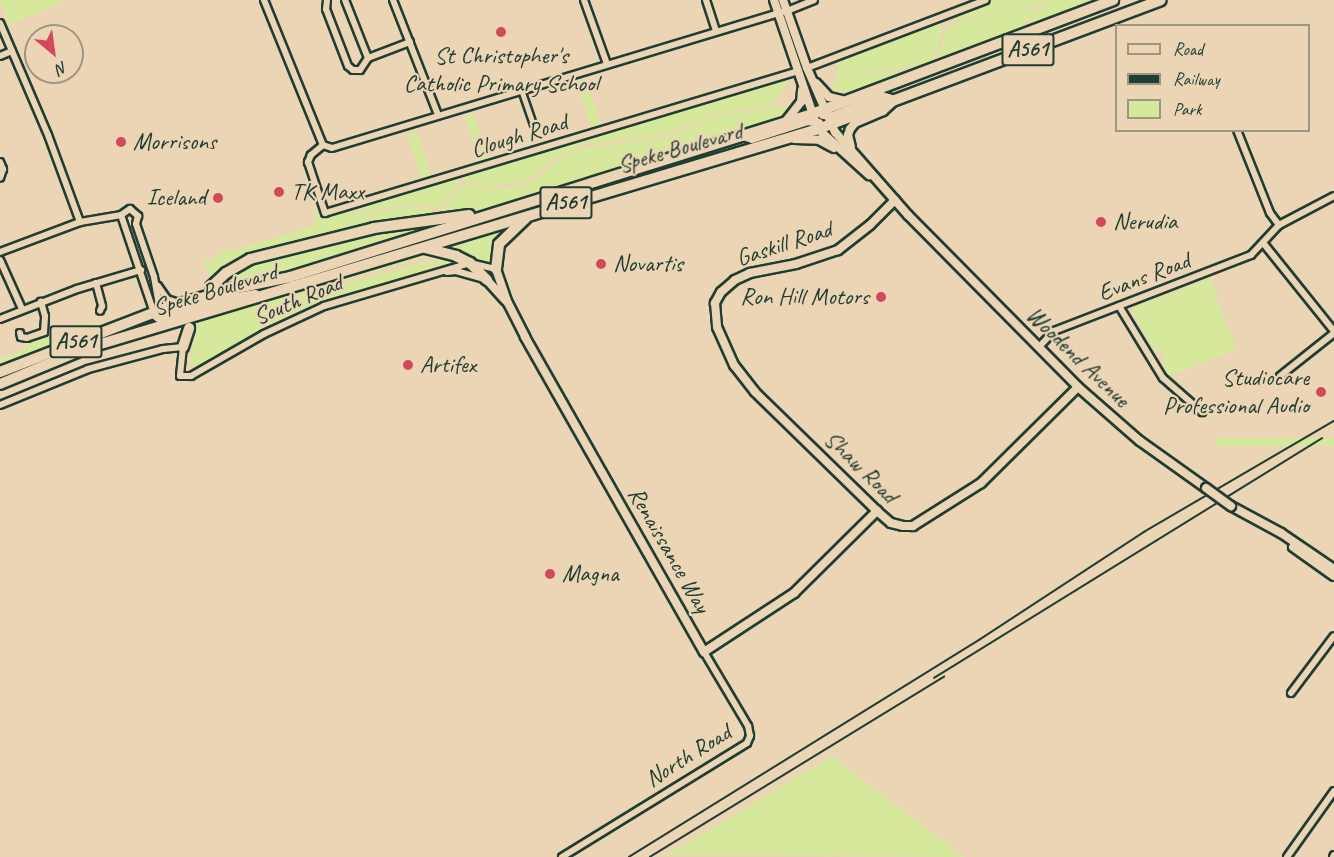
<!DOCTYPE html>
<html>
<head>
<meta charset="utf-8">
<style>
  body { margin:0 }
  #map { position:relative; width:1334px; height:857px; overflow:hidden; background:#ecd5b5; font-family:Caveat,sans-serif }
  div>[style] { position:absolute }
  .green>* { inset:0; background:#d6e89b; transform-origin:0 0 }
  .roads { filter:drop-shadow(2px 0 #1f3d34) drop-shadow(-2px 0 #1f3d34) drop-shadow(0 2px #1f3d34) drop-shadow(0 -2px #1f3d34) }
  .pedestrian>* { height:4.5px; margin:-2.25px; padding:0 2.25px; transform-origin:2.25px; border-radius:2.25px; background:#ecd5b5 }
  .minor>* { height:6px; margin:-3px; padding:0 3px; transform-origin:3px; border-radius:3px; background:#ecd5b5 }
  .tertiary>* { height:8px; margin:-4px; padding:0 4px; transform-origin:4px; border-radius:4px; background:#ecd5b5 }
  .trunk>* { height:10px; margin:-5px; padding:0 5px; transform-origin:5px; border-radius:5px; background:#ecd5b5 }
  .rail>* { height:1.5px; margin:-0.75px; padding:0 0.75px; transform-origin:0.75px; border-radius:0.75px; background:#1f3d34 }
  .bridges { filter:drop-shadow(2px 0 #1f3d34) drop-shadow(-2px 0 #1f3d34) drop-shadow(0 2px #1f3d34) drop-shadow(0 -2px #1f3d34) }
  .tertiary-bridge>* { height:8px; margin:-4px; padding:0 4px; transform-origin:4px; border-radius:4px; background:#ecd5b5 }
  .dots>* { width:16px; height:16px; translate:-50% -50%; box-sizing:border-box; border:3px solid #ecd5b5; border-radius:50% }
  span { translate:-50% -50%; white-space:nowrap; text-align:center; line-height:1.15; -webkit-text-stroke:4.5px #ecd5b5; paint-order:stroke }
  .shield-label span { padding:2px 4px; background:#ecd5b5; border:2px solid; border-radius:4px; -webkit-text-stroke-width:0 }
  .shield-label { font-size:22px; color:#1f3d34; font-weight:700 }
  .poi-label { font-size:24px; color:#1f3d34 }
  .left { translate:0 -50%; text-align:left }
  .right { translate:-100% -50%; text-align:right }
  .street-label { font-size:24px; color:#1f3d34 }
  .legend { position:absolute; left:1115px; top:24px; width:195px; height:108px; box-sizing:border-box; background:#ecd5b5; border:2px solid #9a9881; margin:0; padding:8px 10px; list-style:none; font-size:18px; color:#1f3d34 }
  .legend li { display:flex; align-items:center; gap:12px; height:30px }
  .legend b { width:30px; border:2px solid #9a9881 }
  .north { position:absolute; left:24px; top:24px; width:60px; height:60px; box-sizing:border-box; background:#ecd5b5; border:2px solid #9a9881; border-radius:50%; rotate:151deg; font-size:16px; font-weight:700; line-height:24px; text-align:center; color:#1f3d34 }
  .north::after { content:''; display:block; margin:auto; width:21px; height:27px; background:#d1495b; clip-path:polygon(50% 0,100% 100%,50% 72%,0 100%) }
</style>
</head>
<body>
<div id="map">
  <div class="green">
    <i style="clip-path:polygon(0 0,67px 0,9px 24px)"></i>
    <i style="clip-path:polygon(992px 0,1047px 0,1041px 4px,955px 21px,955px 14px)"></i>
    <i style="clip-path:polygon(1048px 0,1098px 0,1024px 28px)"></i>
    <i style="clip-path:polygon(1041px 7px,1020px 29px,936px 61px,948px 25px,1005px 11px)"></i>
    <i style="clip-path:polygon(937px 21px,943px 29px,933px 63px,912px 69px,908px 67px,858px 74px,837px 72px,840px 57px)"></i>
    <i style="clip-path:polygon(905px 70px,907px 71px,853px 91px,832px 91px,837px 73px,861px 75px)"></i>
    <i style="clip-path:polygon(788px 76px,789px 79px,774px 104px,715px 114px,659px 136px,591px 144px,588px 141px,588px 136px)"></i>
    <i style="left:586px;top:79px;width:49px;height:10px;rotate:72deg"></i>
    <i style="clip-path:polygon(775px 106px,792px 107px,792px 110px,783px 116px,635px 165px,486px 208px,441px 215px,441px 209px,462px 186px,498px 188px,515px 187px,534px 180px,565px 155px,583px 148px,662px 138px,714px 116px)"></i>
    <i style="left:474px;top:113px;width:48px;height:10px;rotate:72deg"></i>
    <i style="clip-path:polygon(805px 124px,806px 126px,283px 285px,243px 291px)"></i>
    <i style="left:417px;top:131px;width:48px;height:10px;rotate:73deg"></i>
    <i style="clip-path:polygon(582px 138px,585px 142px,581px 147px,564px 153px,524px 182px,486px 186px,466px 184px,462px 180px,462px 174px)"></i>
    <i style="clip-path:polygon(456px 176px,459px 180px,457px 188px,438px 208px,414px 204px,377px 211px,342px 210px)"></i>
    <i style="clip-path:polygon(409px 206px,431px 209px,437px 213px,367px 223px,283px 243px,230px 260px,211px 276px,203px 264px,229px 248px,230px 251px,308px 228px,313px 225px,314px 208px,319px 217px,323px 218px,339px 213px,377px 213px)"></i>
    <i style="clip-path:polygon(463px 220px,291px 271px,214px 289px,252px 263px,346px 237px)"></i>
    <i style="clip-path:polygon(507px 227px,502px 234px,494px 263px,473px 259px,456px 251px,430px 248px)"></i>
    <i style="clip-path:polygon(439px 253px,464px 260px,439px 268px,435px 254px,343px 281px,325px 282px,419px 254px)"></i>
    <i style="clip-path:polygon(433px 260px,435px 268px,322px 302px,294px 314px,196px 367px,190px 364px,195px 323px,280px 298px,345px 284px)"></i>
    <i style="clip-path:polygon(1210px 279px,1236px 350px,1169px 376px,1162px 367px,1165px 359px,1161px 351px,1153px 349px,1134px 316px,1133px 307px)"></i>
    <i style="clip-path:polygon(99px 322px,100px 324px,78px 337px,0 368px,0 357px,11px 356px,26px 348px,32px 338px,48px 332px,60px 334px,66px 331px,68px 325px)"></i>
    <i style="left:1334px;top:438px;width:8px;height:118px;rotate:90deg"></i>
    <i style="clip-path:polygon(832px 756px,964px 857px,665px 855px,694px 839px)"></i>
  </div>
  <div class="roads">
    <div class="pedestrian">
      <i style="left:522px;top:91px;width:34px;rotate:71deg"></i>
    </div>
    <div class="minor">
      <i style="left:264px;top:0;width:157px;rotate:67.9deg"></i>
      <i style="left:327px;top:0;width:9px;rotate:96deg"></i>
      <i style="left:326px;top:9px;width:61px;rotate:68.9deg"></i>
      <i style="left:348px;top:66px;width:6px;rotate:39deg"></i>
      <i style="left:353px;top:70px;width:7px"></i>
      <i style="left:360px;top:70px;width:14px;rotate:-56deg"></i>
      <i style="left:368px;top:58px;width:62px;rotate:-111.6deg"></i>
      <i style="left:393px;top:0;width:123px;rotate:68.6deg"></i>
      <i style="left:584px;top:0;width:68px;rotate:70.2deg"></i>
      <i style="left:706px;top:0;width:33px;rotate:72deg"></i>
      <i style="left:0;top:23px;width:122px;rotate:66.8deg"></i>
      <i style="left:48px;top:135px;width:93px;rotate:69.8deg"></i>
      <i style="left:0;top:56px;width:13px;rotate:-23deg"></i>
      <i style="left:368px;top:58px;width:45px;rotate:-20.9deg"></i>
      <i style="left:807px;top:68px;width:191px;rotate:-20.8deg"></i>
      <i style="left:1237px;top:130px;width:89px;rotate:68.3deg"></i>
      <i style="left:1270px;top:213px;width:15px;rotate:53deg"></i>
      <i style="left:323px;top:145px;width:16px;rotate:140deg"></i>
      <i style="left:311px;top:155px;width:8px;rotate:113deg"></i>
      <i style="left:308px;top:162px;width:54px;rotate:71.6deg"></i>
      <i style="left:325px;top:213px;width:493px;rotate:-16.7deg"></i>
      <i style="left:323px;top:145px;width:9px;rotate:18deg"></i>
      <i style="left:332px;top:148px;width:475px;rotate:-16.8deg"></i>
      <i style="left:787px;top:11px;width:29px;rotate:-22deg"></i>
      <i style="left:0;top:162px;width:8px;rotate:67deg"></i>
      <i style="left:3px;top:169px;width:9px;rotate:108deg"></i>
      <i style="left:121px;top:215px;width:11px;rotate:-34deg"></i>
      <i style="left:130px;top:209px;width:11px;rotate:41deg"></i>
      <i style="left:138px;top:216px;width:8px;rotate:104deg"></i>
      <i style="left:136px;top:224px;width:56px;rotate:71.2deg"></i>
      <i style="left:154px;top:277px;width:35px;rotate:80deg"></i>
      <i style="left:121px;top:215px;width:103px;rotate:71.4deg"></i>
      <i style="left:1264px;top:244px;width:112px;rotate:51.2deg"></i>
      <i style="left:0;top:252px;width:85px;rotate:-20.6deg"></i>
      <i style="left:80px;top:222px;width:42px;rotate:-9.7deg"></i>
      <i style="left:0;top:260px;width:54px;rotate:65.8deg"></i>
      <i style="left:447px;top:272px;width:9px;rotate:-6deg"></i>
      <i style="left:456px;top:271px;width:26px;rotate:16deg"></i>
      <i style="left:96px;top:283px;width:24px;rotate:75deg"></i>
      <i style="left:102px;top:306px;width:5px;rotate:112deg"></i>
      <i style="left:158px;top:286px;width:16px;rotate:55deg"></i>
      <i style="left:167px;top:299px;width:13px;rotate:18deg"></i>
      <i style="left:1119px;top:306px;width:84px;rotate:58.6deg"></i>
      <i style="left:1163px;top:378px;width:52px;rotate:41.1deg"></i>
      <i style="left:0;top:319px;width:83px;rotate:-21.3deg"></i>
      <i style="left:77px;top:289px;width:67px;rotate:-16.5deg"></i>
      <i style="left:20px;top:333px;width:4px;rotate:76deg"></i>
      <i style="left:21px;top:337px;width:6px;rotate:9deg"></i>
      <i style="left:27px;top:338px;width:18px;rotate:-19deg"></i>
      <i style="left:44px;top:332px;width:16px;rotate:-86deg"></i>
      <i style="left:45px;top:316px;width:15px;rotate:-106deg"></i>
      <i style="left:1039px;top:347px;width:22px;rotate:-47deg"></i>
      <i style="left:1054px;top:331px;width:211px;rotate:-21.1deg"></i>
      <i style="left:1251px;top:255px;width:41px;rotate:-47deg"></i>
      <i style="left:1279px;top:225px;width:62px;rotate:-27.8deg"></i>
      <i style="left:1280px;top:376px;width:69px;rotate:-38.5deg"></i>
      <i style="left:0;top:405px;width:95px;rotate:-22.2deg"></i>
      <i style="left:88px;top:369px;width:78px;rotate:-14.9deg"></i>
      <i style="left:163px;top:349px;width:20px;rotate:-6deg"></i>
      <i style="left:183px;top:347px;width:29px;rotate:96deg"></i>
      <i style="left:180px;top:376px;width:11px"></i>
      <i style="left:191px;top:376px;width:84px;rotate:-29.9deg"></i>
      <i style="left:264px;top:334px;width:66px;rotate:-25deg"></i>
      <i style="left:324px;top:306px;width:152px;rotate:-16.4deg"></i>
      <i style="left:470px;top:263px;width:27px;rotate:13deg"></i>
      <i style="left:1291px;top:693px;width:71px;rotate:-53deg"></i>
      <i style="left:562px;top:857px;width:217px;rotate:-31.6deg"></i>
      <i style="left:747px;top:743px;width:8px;rotate:-67deg"></i>
      <i style="left:750px;top:736px;width:10px;rotate:-101deg"></i>
      <i style="left:748px;top:726px;width:86px;rotate:-120.7deg"></i>
      <i style="left:1287px;top:857px;width:81px;rotate:-54.5deg"></i>
      <i style="left:1333px;top:857px;width:2px;rotate:-63deg"></i>
    </div>
    <div class="tertiary">
      <i style="left:774px;top:0;width:136px;rotate:71.2deg"></i>
      <i style="left:818px;top:129px;width:69px;rotate:42deg"></i>
      <i style="left:783px;top:0;width:72px;rotate:70.6deg"></i>
      <i style="left:807px;top:68px;width:70px;rotate:66.4deg"></i>
      <i style="left:835px;top:132px;width:111px;rotate:48.7deg"></i>
      <i style="left:908px;top:215px;width:242px;rotate:45.3deg"></i>
      <i style="left:1078px;top:387px;width:82px;rotate:41.1deg"></i>
      <i style="left:1140px;top:441px;width:81px;rotate:35.5deg"></i>
      <i style="left:816px;top:83px;width:19px;rotate:47deg"></i>
      <i style="left:829px;top:97px;width:13px;rotate:13deg"></i>
      <i style="left:823px;top:115px;width:10px;rotate:6deg"></i>
      <i style="left:833px;top:116px;width:53px;rotate:-22.2deg"></i>
      <i style="left:882px;top:96px;width:14px;rotate:17deg"></i>
      <i style="left:895px;top:100px;width:16px;rotate:137deg"></i>
      <i style="left:883px;top:111px;width:30px;rotate:157deg"></i>
      <i style="left:855px;top:123px;width:8px;rotate:130deg"></i>
      <i style="left:850px;top:129px;width:6px;rotate:108deg"></i>
      <i style="left:848px;top:135px;width:12px;rotate:76deg"></i>
      <i style="left:786px;top:121px;width:24px;rotate:-52deg"></i>
      <i style="left:801px;top:102px;width:12px;rotate:-85deg"></i>
      <i style="left:743px;top:136px;width:9px;rotate:18deg"></i>
      <i style="left:752px;top:139px;width:59px;rotate:-17.8deg"></i>
      <i style="left:808px;top:121px;width:11px;rotate:10deg"></i>
      <i style="left:794px;top:139px;width:25px;rotate:2deg"></i>
      <i style="left:819px;top:140px;width:17px;rotate:28deg"></i>
      <i style="left:895px;top:200px;width:35px;rotate:135deg"></i>
      <i style="left:870px;top:225px;width:41px;rotate:142deg"></i>
      <i style="left:838px;top:250px;width:44px;rotate:161.6deg"></i>
      <i style="left:796px;top:264px;width:47px;rotate:168.9deg"></i>
      <i style="left:750px;top:273px;width:17px;rotate:155deg"></i>
      <i style="left:735px;top:280px;width:18px;rotate:139deg"></i>
      <i style="left:721px;top:292px;width:13px;rotate:119deg"></i>
      <i style="left:715px;top:303px;width:24px;rotate:85deg"></i>
      <i style="left:717px;top:327px;width:42px;rotate:65.9deg"></i>
      <i style="left:734px;top:365px;width:34px;rotate:52deg"></i>
      <i style="left:755px;top:392px;width:170px;rotate:44.3deg"></i>
      <i style="left:877px;top:511px;width:18px;rotate:41deg"></i>
      <i style="left:891px;top:523px;width:12px;rotate:14deg"></i>
      <i style="left:903px;top:526px;width:10px"></i>
      <i style="left:913px;top:526px;width:80px;rotate:-32.3deg"></i>
      <i style="left:981px;top:483px;width:136px;rotate:-44.7deg"></i>
      <i style="left:496px;top:269px;width:36px;rotate:71deg"></i>
      <i style="left:508px;top:303px;width:38px;rotate:63deg"></i>
      <i style="left:525px;top:337px;width:362px;rotate:60.4deg"></i>
      <i style="left:704px;top:652px;width:108px;rotate:-33.2deg"></i>
      <i style="left:794px;top:593px;width:117px;rotate:-44.7deg"></i>
      <i style="left:487px;top:280px;width:27px;rotate:48deg"></i>
      <i style="left:1231px;top:506px;width:57px;rotate:28.4deg"></i>
      <i style="left:1281px;top:533px;width:64px;rotate:34.2deg"></i>
      <i style="left:1293px;top:547px;width:50px;rotate:35.3deg"></i>
    </div>
    <div class="trunk">
      <i style="left:425px;top:248px;width:32px;rotate:14deg"></i>
      <i style="left:456px;top:256px;width:16px;rotate:27deg"></i>
      <i style="left:470px;top:263px;width:24px;rotate:45deg"></i>
      <i style="left:496px;top:269px;width:25px;rotate:-83deg"></i>
      <i style="left:499px;top:244px;width:37px;rotate:-44deg"></i>
      <i style="left:211px;top:287px;width:21px;rotate:-43deg"></i>
      <i style="left:226px;top:273px;width:28px;rotate:-30deg"></i>
      <i style="left:250px;top:259px;width:128px;rotate:-14deg"></i>
      <i style="left:374px;top:228px;width:96px;rotate:-7.8deg"></i>
      <i style="left:154px;top:313px;width:6px;rotate:39deg"></i>
      <i style="left:159px;top:317px;width:9px;rotate:-6deg"></i>
      <i style="left:168px;top:316px;width:48px;rotate:-16.9deg"></i>
      <i style="left:214px;top:302px;width:42px;rotate:-9.7deg"></i>
      <i style="left:183px;top:347px;width:20px;rotate:-72deg"></i>
      <i style="left:0;top:372px;width:178px;rotate:-21.1deg"></i>
      <i style="left:166px;top:308px;width:69px;rotate:-16.1deg"></i>
      <i style="left:232px;top:289px;width:59px;rotate:-11.7deg"></i>
      <i style="left:290px;top:277px;width:547px;rotate:-17.34deg"></i>
      <i style="left:812px;top:114px;width:322px;rotate:-20.7deg"></i>
      <i style="left:0;top:384px;width:91px;rotate:-22.6deg"></i>
      <i style="left:84px;top:349px;width:766px;rotate:-16.68deg"></i>
      <i style="left:818px;top:129px;width:366px;rotate:-20.6deg"></i>
    </div>
  </div>
  <div class="rail">
    <i style="left:934px;top:678px;width:456px;rotate:-31.7deg"></i>
    <i style="left:629px;top:857px;width:412px;rotate:-31.8deg"></i>
    <i style="left:979px;top:640px;width:197px;rotate:-33.2deg"></i>
    <i style="left:1144px;top:532px;width:220px;rotate:-30.3deg"></i>
    <i style="left:650px;top:857px;width:345px;rotate:-31.5deg"></i>
  </div>
  <div class="bridges">
    <div class="tertiary-bridge">
      <i style="left:1206px;top:488px;width:31px;rotate:36deg"></i>
    </div>
  </div>
  <div class="dots">
    <i style="left:501px;top:32px;background:#d1495b"></i>
    <i style="left:121px;top:142px;background:#d1495b"></i>
    <i style="left:279px;top:192px;background:#d1495b"></i>
    <i style="left:218px;top:198px;background:#d1495b"></i>
    <i style="left:1101px;top:222px;background:#d1495b"></i>
    <i style="left:601px;top:264px;background:#d1495b"></i>
    <i style="left:881px;top:297px;background:#d1495b"></i>
    <i style="left:408px;top:365px;background:#d1495b"></i>
    <i style="left:1321px;top:392px;background:#d1495b"></i>
    <i style="left:550px;top:574px;background:#d1495b"></i>
  </div>
  <div class="shield-label">
    <span style="left:1028px;top:50px">A561</span>
    <span style="left:566px;top:203px">A561</span>
    <span style="left:76px;top:342px">A561</span>
  </div>
  <div class="poi-label">
    <span style="left:501px;top:70px">St Christopher's<br>Catholic Primary School</span>
    <span class="left" style="left:133px;top:142px">Morrisons</span>
    <span class="left" style="left:291px;top:192px">TK Maxx</span>
    <span class="right" style="left:206px;top:198px">Iceland</span>
    <span class="left" style="left:1113px;top:222px">Nerudia</span>
    <span class="left" style="left:613px;top:264px">Novartis</span>
    <span class="right" style="left:869px;top:297px">Ron Hill Motors</span>
    <span class="left" style="left:420px;top:365px">Artifex</span>
    <span class="right" style="left:1309px;top:392px">Studiocare<br>Professional Audio</span>
    <span class="left" style="left:562px;top:574px">Magna</span>
  </div>
  <div class="street-label">
    <span style="left:519px;top:136px;rotate:-17deg">Clough Road</span>
    <span style="left:680px;top:148px;rotate:-16deg">Speke Boulevard</span>
    <span style="left:784px;top:244px;rotate:-18deg">Gaskill Road</span>
    <span style="left:1144px;top:277px;rotate:-21deg">Evans Road</span>
    <span style="left:215px;top:290px;rotate:-17deg">Speke Boulevard</span>
    <span style="left:298px;top:300px;rotate:-23deg">South Road</span>
    <span style="left:1078px;top:357px;rotate:44deg">Woodend Avenue</span>
    <span style="left:861px;top:467px;rotate:44deg">Shaw Road</span>
    <span style="left:669px;top:550px;rotate:60deg">Renaissance Way</span>
    <span style="left:688px;top:756px;rotate:-32deg">North Road</span>
  </div>
  <ul class="legend">
  <li><b style="height:8px;background:#ecd5b5"></b>Road</li>
  <li><b style="height:8px;background:#1f3d34"></b>Railway</li>
  <li><b style="height:16px;background:#d6e89b"></b>Park</li>
  </ul>
  <div class="north">N</div>
</div>
</body>
</html>
